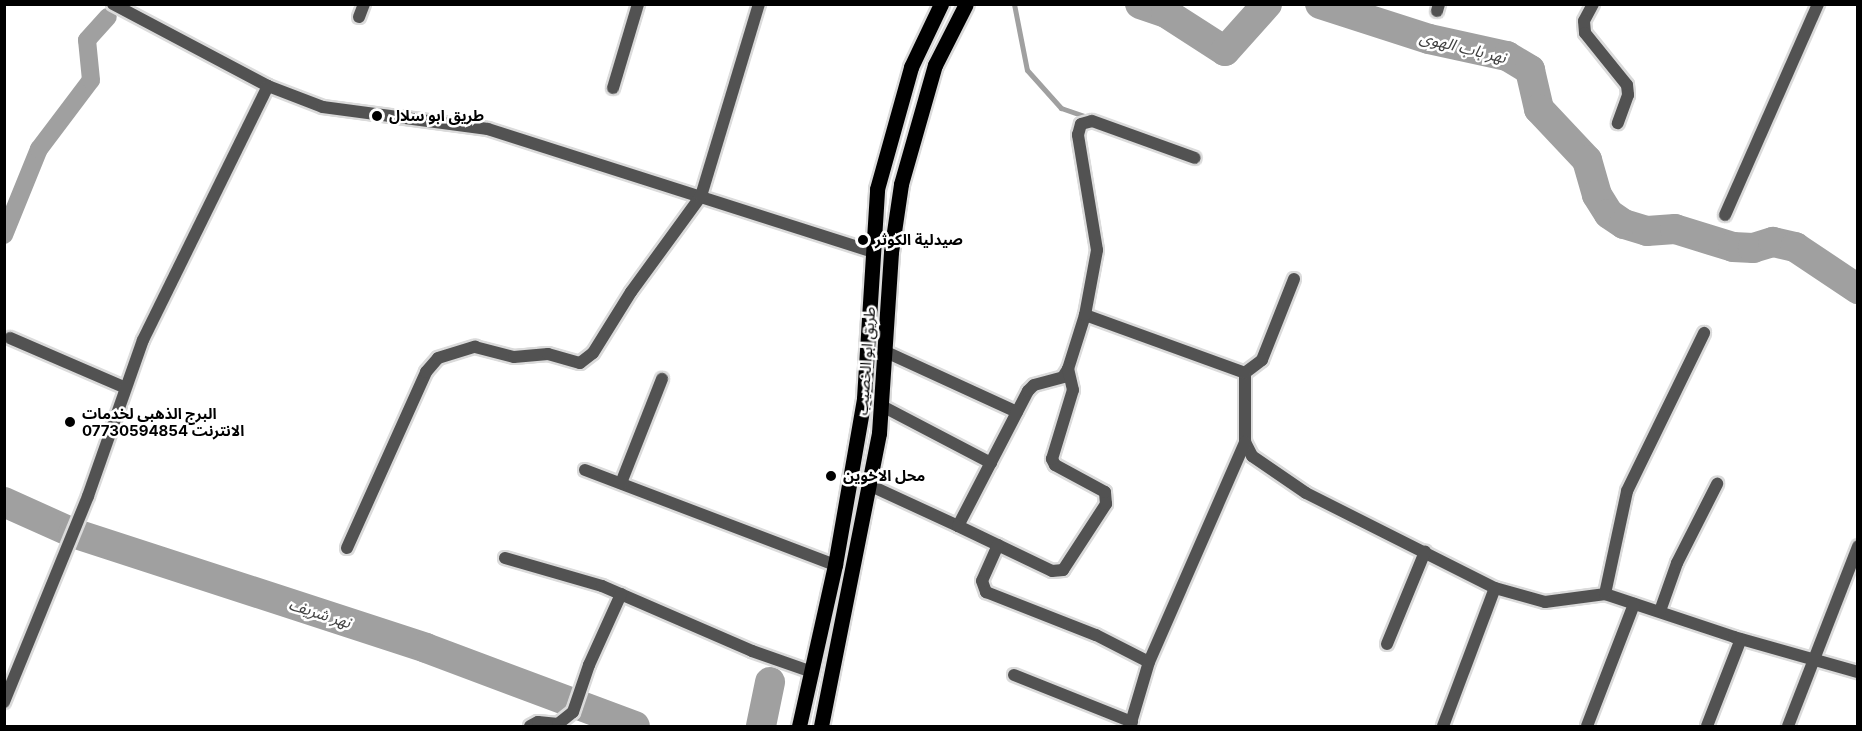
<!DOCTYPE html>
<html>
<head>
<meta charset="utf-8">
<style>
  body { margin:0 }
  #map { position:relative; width:1862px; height:731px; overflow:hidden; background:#fff; font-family:Inter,"Noto Sans Arabic",sans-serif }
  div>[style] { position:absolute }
  .stream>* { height:5px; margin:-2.5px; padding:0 2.5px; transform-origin:2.5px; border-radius:2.5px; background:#a0a0a0 }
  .canal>* { height:18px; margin:-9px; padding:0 9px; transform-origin:9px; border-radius:9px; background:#a0a0a0 }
  .river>* { height:30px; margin:-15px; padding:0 15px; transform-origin:15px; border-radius:15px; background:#a0a0a0 }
  .roads { filter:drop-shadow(2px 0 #dbdbdb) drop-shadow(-2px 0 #dbdbdb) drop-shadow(0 2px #dbdbdb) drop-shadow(0 -2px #dbdbdb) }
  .minor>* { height:12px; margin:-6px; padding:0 6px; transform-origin:6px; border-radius:6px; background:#525252 }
  .primary>* { height:15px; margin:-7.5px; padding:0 7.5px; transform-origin:7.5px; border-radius:7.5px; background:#000 }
  .dots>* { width:16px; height:16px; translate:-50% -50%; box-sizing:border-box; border:3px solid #fff; border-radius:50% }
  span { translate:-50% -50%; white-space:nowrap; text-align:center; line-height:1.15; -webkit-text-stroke:5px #fff; paint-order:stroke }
  .poi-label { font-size:15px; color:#000; font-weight:700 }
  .left { translate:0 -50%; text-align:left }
  .street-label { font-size:15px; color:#000 }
  .water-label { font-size:16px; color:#414141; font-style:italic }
  .frame { position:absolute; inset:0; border:6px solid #000; pointer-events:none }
</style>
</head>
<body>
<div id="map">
  <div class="stream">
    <i style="left:1014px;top:4px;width:67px;rotate:78.9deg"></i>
    <i style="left:1027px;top:70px;width:51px;rotate:48.2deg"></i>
    <i style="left:1061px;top:108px;width:31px;rotate:19deg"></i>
  </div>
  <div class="canal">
    <i style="left:4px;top:235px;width:93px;rotate:-67.9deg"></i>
    <i style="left:39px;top:149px;width:86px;rotate:-53deg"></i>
    <i style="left:91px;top:80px;width:40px;rotate:-95.7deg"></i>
    <i style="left:87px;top:40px;width:31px;rotate:-48deg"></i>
  </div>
  <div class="river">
    <i style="left:1140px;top:4px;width:28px;rotate:19deg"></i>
    <i style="left:1166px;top:13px;width:70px;rotate:32.8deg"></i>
    <i style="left:1225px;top:51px;width:63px;rotate:-48.2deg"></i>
    <i style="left:1320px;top:4px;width:114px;rotate:17.8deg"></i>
    <i style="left:1429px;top:39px;width:80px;rotate:12.3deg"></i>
    <i style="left:1507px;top:56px;width:27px;rotate:31deg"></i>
    <i style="left:1530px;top:70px;width:40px;rotate:77deg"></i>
    <i style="left:1539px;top:109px;width:70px;rotate:46.7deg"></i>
    <i style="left:1587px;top:160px;width:36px;rotate:74deg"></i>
    <i style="left:1597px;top:195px;width:22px;rotate:58deg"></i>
    <i style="left:1609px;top:214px;width:18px;rotate:34deg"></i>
    <i style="left:1624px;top:224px;width:24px;rotate:17deg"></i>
    <i style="left:1647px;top:231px;width:28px;rotate:-4deg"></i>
    <i style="left:1675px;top:229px;width:61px;rotate:17.2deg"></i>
    <i style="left:1733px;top:247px;width:20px;rotate:3deg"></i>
    <i style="left:1753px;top:248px;width:21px;rotate:-17deg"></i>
    <i style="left:1773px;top:242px;width:23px;rotate:13deg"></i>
    <i style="left:1795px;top:247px;width:76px;rotate:33.7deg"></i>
    <i style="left:4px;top:502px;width:76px;rotate:24.2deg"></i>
    <i style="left:73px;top:533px;width:371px;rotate:18deg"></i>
    <i style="left:426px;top:648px;width:223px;rotate:20.5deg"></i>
    <i style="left:761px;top:726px;width:45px;rotate:-78.4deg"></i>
  </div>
  <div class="roads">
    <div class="minor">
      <i style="left:113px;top:4px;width:175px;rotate:27.9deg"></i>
      <i style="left:268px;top:86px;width:59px;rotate:20.9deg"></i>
      <i style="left:323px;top:107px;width:166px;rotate:7.6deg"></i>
      <i style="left:488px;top:129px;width:401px;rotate:17.7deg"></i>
      <i style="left:1593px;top:4px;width:19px;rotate:118deg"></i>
      <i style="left:1584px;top:21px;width:12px;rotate:85deg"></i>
      <i style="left:1585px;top:33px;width:67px;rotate:51.1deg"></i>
      <i style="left:1627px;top:85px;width:10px;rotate:84deg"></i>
      <i style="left:1628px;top:95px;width:30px;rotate:110deg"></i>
      <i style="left:1437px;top:11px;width:7px;rotate:-74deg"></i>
      <i style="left:359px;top:17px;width:14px;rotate:-69deg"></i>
      <i style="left:613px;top:88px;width:88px;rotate:-73.4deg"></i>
      <i style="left:1725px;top:215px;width:231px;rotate:-66.2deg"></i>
      <i style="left:1294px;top:279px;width:87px;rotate:111.6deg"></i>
      <i style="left:1262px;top:360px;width:21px;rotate:143deg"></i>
      <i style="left:1245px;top:373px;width:69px;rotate:90deg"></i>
      <i style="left:1245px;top:442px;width:16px;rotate:63deg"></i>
      <i style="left:1252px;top:456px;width:65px;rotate:34.4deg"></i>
      <i style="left:1306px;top:493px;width:212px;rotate:26.7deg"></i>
      <i style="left:1495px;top:588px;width:52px;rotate:15.6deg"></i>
      <i style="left:1545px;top:602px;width:61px;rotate:-7.6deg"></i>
      <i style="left:1605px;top:594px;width:136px;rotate:18.4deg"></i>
      <i style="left:1734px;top:637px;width:129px;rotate:15.8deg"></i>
      <i style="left:1085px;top:315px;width:170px;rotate:19.9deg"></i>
      <i style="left:10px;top:338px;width:124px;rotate:23.3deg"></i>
      <i style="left:886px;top:352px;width:144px;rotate:24.6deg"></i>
      <i style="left:882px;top:406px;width:123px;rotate:27.6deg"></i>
      <i style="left:585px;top:470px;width:267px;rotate:20.8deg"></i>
      <i style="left:621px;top:483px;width:112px;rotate:-68.5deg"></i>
      <i style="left:869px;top:485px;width:98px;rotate:24.7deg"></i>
      <i style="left:958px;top:526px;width:152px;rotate:-62.6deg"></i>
      <i style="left:1028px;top:391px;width:8px;rotate:-45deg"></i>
      <i style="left:1034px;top:385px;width:30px;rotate:-15deg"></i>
      <i style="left:1063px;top:377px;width:9px;rotate:-58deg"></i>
      <i style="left:1068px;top:369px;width:57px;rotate:-72.5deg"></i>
      <i style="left:1085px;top:315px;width:66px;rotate:-79.5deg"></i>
      <i style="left:1097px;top:250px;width:117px;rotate:-99.4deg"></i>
      <i style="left:1078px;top:135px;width:11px;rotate:-75deg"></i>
      <i style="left:1081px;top:124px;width:11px;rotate:-15deg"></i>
      <i style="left:1092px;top:121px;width:109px;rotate:19.8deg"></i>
      <i style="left:958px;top:526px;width:104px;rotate:25.6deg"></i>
      <i style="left:1052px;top:571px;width:11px;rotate:-5deg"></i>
      <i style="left:1063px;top:570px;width:79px;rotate:-56.9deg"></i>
      <i style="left:1106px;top:504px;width:12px;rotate:-95deg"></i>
      <i style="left:1105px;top:492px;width:57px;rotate:-151.6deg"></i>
      <i style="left:1055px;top:465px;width:7px;rotate:-117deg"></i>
      <i style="left:1052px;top:459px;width:72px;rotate:-73.1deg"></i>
      <i style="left:1073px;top:390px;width:22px;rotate:-103deg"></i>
      <i style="left:998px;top:545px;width:39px;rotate:114deg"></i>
      <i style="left:982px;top:581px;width:12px;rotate:70deg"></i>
      <i style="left:986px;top:592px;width:118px;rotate:21.4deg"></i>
      <i style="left:1096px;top:635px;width:59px;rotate:27deg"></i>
      <i style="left:347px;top:548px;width:193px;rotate:-65.8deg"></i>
      <i style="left:426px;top:372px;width:18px;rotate:-49deg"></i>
      <i style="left:438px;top:358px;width:39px;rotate:-17deg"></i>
      <i style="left:475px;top:347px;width:40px;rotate:14.4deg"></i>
      <i style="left:514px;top:357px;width:34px;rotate:-5deg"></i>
      <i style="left:548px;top:354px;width:33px;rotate:16deg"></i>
      <i style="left:580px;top:363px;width:16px;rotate:-38deg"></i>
      <i style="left:593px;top:353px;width:72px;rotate:-58.1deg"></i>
      <i style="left:631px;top:292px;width:119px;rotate:-53.9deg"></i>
      <i style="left:701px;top:196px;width:201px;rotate:-73.2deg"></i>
      <i style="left:505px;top:558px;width:101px;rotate:16.1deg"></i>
      <i style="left:602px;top:586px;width:163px;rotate:23.4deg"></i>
      <i style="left:752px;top:651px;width:64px;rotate:19.3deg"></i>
      <i style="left:1605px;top:594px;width:105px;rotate:-77.9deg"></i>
      <i style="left:1627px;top:491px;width:176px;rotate:-64deg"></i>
      <i style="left:1660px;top:611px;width:51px;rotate:-70.5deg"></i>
      <i style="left:1677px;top:563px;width:89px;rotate:-63.1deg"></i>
      <i style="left:1387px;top:644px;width:100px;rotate:-67.6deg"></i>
      <i style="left:1014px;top:675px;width:127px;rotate:21.7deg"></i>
      <i style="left:4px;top:702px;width:222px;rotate:-67.8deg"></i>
      <i style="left:88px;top:496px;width:165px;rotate:-70.6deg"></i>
      <i style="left:143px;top:340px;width:283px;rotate:-63.8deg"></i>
      <i style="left:530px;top:726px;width:9px;rotate:-27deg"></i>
      <i style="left:538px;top:722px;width:20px;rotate:6deg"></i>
      <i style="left:558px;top:724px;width:19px;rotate:-39deg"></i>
      <i style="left:573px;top:712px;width:50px;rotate:-71.2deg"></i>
      <i style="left:589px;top:665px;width:78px;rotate:-65.7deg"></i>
      <i style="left:1130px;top:726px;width:67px;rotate:-73.5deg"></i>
      <i style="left:1149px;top:662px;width:240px;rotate:-66.4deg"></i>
      <i style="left:1443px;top:726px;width:147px;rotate:-69.4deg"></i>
      <i style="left:1587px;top:726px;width:131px;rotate:-68.9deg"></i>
      <i style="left:1707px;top:726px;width:93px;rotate:-68.7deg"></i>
      <i style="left:1788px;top:726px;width:193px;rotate:-68.7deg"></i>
    </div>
    <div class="primary">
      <i style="left:799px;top:726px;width:165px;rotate:-77.4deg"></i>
      <i style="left:835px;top:565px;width:169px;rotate:-80.1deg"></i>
      <i style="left:864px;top:398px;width:209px;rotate:-86.4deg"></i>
      <i style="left:877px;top:189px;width:127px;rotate:-74.4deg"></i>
      <i style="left:911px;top:67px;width:70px;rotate:-64.5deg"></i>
      <i style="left:821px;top:726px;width:299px;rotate:-78.8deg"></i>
      <i style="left:879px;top:433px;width:181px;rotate:-86.2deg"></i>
      <i style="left:891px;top:252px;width:69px;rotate:-81.6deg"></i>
      <i style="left:901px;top:184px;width:124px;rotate:-74.1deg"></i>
      <i style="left:935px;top:65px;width:68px;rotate:-63.1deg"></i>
    </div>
  </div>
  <div class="dots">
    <i style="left:377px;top:116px;background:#000"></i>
    <i style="left:863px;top:240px;background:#000"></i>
    <i style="left:70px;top:422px;background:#000"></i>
    <i style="left:831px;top:476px;background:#000"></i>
  </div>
  <div class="poi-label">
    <span class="left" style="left:389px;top:116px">طريق ابو سلال</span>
    <span class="left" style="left:875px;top:240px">صيدلية الكوثر</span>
    <span class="left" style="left:82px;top:422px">البرج الذهبي لخدمات<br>الانترنت 07730594854</span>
    <span class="left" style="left:843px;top:476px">محل الاخوين</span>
  </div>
  <div class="street-label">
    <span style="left:866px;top:361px;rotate:-86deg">طريق ابو الخصيب</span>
  </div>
  <div class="water-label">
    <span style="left:1463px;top:47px;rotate:14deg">نهر باب الهوى</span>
    <span style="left:320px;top:613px;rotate:18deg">نهر شريف</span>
  </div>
  <div class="frame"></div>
</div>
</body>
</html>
